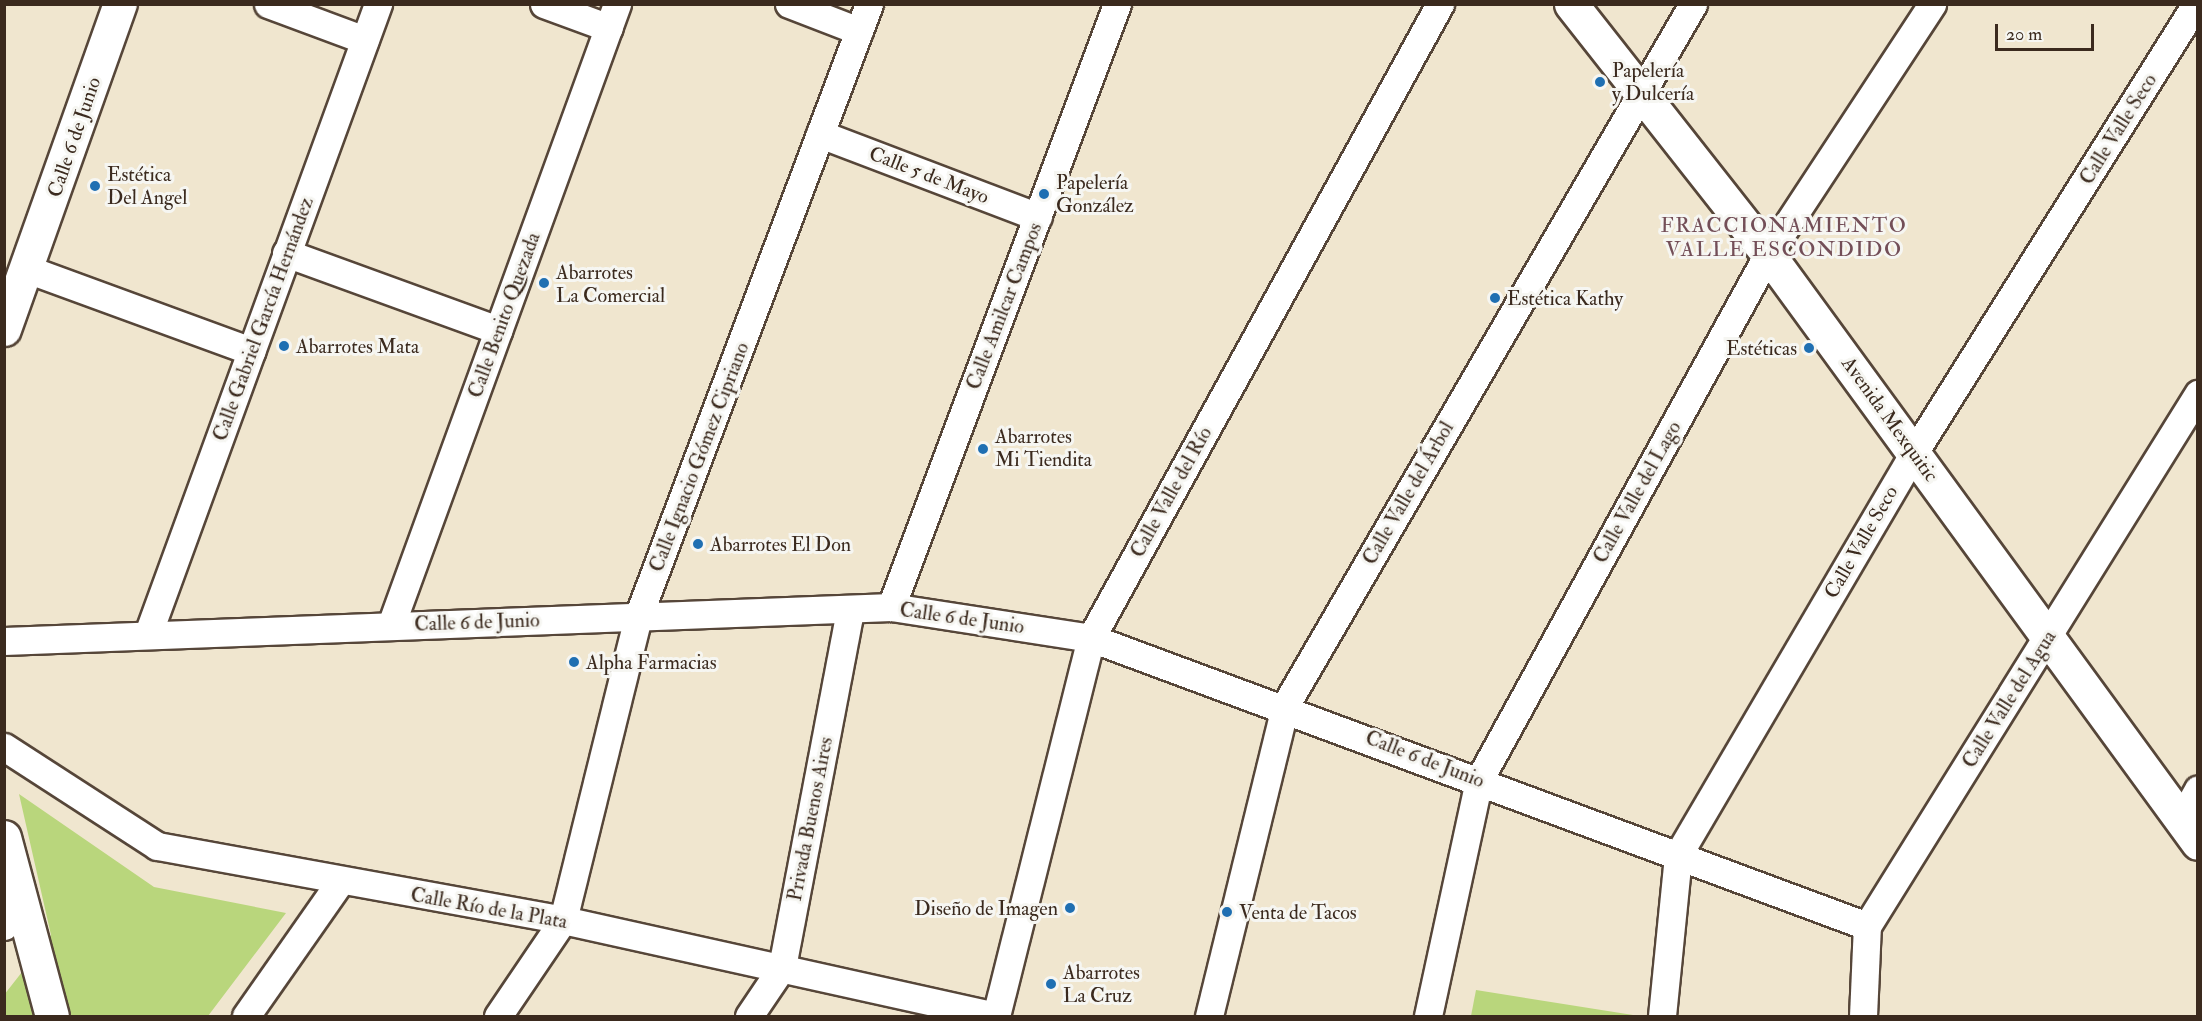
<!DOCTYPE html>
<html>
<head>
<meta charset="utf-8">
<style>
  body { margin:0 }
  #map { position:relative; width:2202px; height:1021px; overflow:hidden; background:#f0e6cf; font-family:"IM FELL Double Pica",serif }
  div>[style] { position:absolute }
  .green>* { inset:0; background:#b9d67c }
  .roads { filter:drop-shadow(2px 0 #564639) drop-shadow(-2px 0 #564639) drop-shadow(0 2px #564639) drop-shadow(0 -2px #564639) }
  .minor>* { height:27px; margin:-13.5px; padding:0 13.5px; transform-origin:13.5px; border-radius:13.5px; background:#fff }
  .tertiary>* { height:33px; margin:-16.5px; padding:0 16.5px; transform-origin:16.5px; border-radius:16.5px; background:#fff }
  .secondary>* { height:33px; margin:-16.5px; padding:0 16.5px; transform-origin:16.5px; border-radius:16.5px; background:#fff }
  .dots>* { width:16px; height:16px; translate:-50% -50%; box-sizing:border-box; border:3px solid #f6f6f2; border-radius:50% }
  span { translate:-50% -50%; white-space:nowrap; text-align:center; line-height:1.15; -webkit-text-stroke:6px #f6f6f2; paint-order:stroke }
  .poi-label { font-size:20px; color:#3b2a1e }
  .left { translate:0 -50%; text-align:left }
  .right { translate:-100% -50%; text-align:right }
  .street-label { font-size:20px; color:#3b2a1e }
  .neighbourhood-label { font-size:21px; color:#734e57; letter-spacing:1.5px }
  .frame { position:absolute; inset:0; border:6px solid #3b2a1e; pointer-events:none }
  .scale { position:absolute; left:1995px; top:24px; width:99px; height:27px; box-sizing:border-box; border:3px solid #3b2a1e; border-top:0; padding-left:8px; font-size:18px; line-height:21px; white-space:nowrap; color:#3b2a1e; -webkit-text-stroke:4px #f6f6f2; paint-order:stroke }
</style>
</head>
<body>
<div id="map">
  <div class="green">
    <i style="clip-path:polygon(19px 794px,154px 887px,286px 913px,208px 1016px,5px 1016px,4px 995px,51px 935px)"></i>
    <i style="clip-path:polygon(1476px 990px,1633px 1015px,1633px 1016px,1471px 1016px)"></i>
  </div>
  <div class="roads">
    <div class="minor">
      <i style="left:268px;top:4px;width:103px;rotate:20.4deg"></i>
      <i style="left:544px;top:4px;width:69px;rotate:20.3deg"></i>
      <i style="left:789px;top:4px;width:75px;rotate:21.1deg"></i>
      <i style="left:820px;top:134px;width:233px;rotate:20.8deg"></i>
      <i style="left:286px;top:253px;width:226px;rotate:20deg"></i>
      <i style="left:27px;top:269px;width:239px;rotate:20.1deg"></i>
      <i style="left:891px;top:607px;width:644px;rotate:-69.45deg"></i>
      <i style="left:391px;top:625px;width:661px;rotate:-70deg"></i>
      <i style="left:148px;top:634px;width:671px;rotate:-69.94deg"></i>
      <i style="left:4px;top:641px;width:888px;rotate:-2.2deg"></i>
      <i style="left:891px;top:607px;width:202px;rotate:8.8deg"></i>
      <i style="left:1091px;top:638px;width:828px;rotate:20.36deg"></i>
      <i style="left:4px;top:747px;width:182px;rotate:32.9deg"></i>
      <i style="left:157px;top:846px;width:413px;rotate:10.3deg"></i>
      <i style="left:563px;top:920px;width:444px;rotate:12.5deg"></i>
      <i style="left:2181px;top:820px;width:35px;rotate:-61deg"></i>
      <i style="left:4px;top:926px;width:33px;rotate:-55deg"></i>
      <i style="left:246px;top:1016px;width:164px;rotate:-55deg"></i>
      <i style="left:498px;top:1016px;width:116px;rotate:-55.9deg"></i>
      <i style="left:563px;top:920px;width:312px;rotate:-76.1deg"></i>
      <i style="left:638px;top:617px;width:655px;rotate:-69.35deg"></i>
      <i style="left:749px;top:1016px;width:59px;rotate:-56deg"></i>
      <i style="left:782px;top:967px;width:361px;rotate:-79.2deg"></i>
      <i style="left:996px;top:1016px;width:390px;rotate:-75.9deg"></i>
      <i style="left:1091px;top:638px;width:724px;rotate:-61.17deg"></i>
      <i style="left:1209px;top:1016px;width:319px;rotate:-76.2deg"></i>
      <i style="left:1285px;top:706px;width:812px;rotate:-59.83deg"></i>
      <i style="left:1428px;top:1016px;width:241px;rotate:-77.8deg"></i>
      <i style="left:1479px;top:780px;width:600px;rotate:-61.21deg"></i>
      <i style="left:1768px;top:254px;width:299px;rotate:-56.7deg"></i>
      <i style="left:1662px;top:1016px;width:162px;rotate:-84.3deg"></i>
      <i style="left:1678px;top:855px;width:468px;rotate:-59.6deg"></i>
      <i style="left:1915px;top:451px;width:528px;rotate:-57.85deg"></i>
      <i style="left:1863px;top:1016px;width:90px;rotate:-87.5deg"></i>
      <i style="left:1867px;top:926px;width:627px;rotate:-58.11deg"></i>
    </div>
    <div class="tertiary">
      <i style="left:4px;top:329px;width:345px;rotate:-70.4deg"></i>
      <i style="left:4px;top:837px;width:185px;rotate:75deg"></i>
    </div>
    <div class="secondary">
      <i style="left:1571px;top:4px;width:318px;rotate:51.8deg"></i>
      <i style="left:1768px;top:254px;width:729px;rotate:53.87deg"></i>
    </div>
  </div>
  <div class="dots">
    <i style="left:1600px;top:82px;background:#1f6fb2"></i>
    <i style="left:95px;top:186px;background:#1f6fb2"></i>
    <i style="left:1044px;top:194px;background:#1f6fb2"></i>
    <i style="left:544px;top:283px;background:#1f6fb2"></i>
    <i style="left:1495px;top:298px;background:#1f6fb2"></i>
    <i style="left:284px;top:346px;background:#1f6fb2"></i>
    <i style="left:1809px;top:348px;background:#1f6fb2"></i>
    <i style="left:983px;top:449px;background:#1f6fb2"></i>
    <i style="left:698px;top:544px;background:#1f6fb2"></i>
    <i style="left:574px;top:662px;background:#1f6fb2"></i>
    <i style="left:1070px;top:908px;background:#1f6fb2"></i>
    <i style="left:1227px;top:912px;background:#1f6fb2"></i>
    <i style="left:1051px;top:984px;background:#1f6fb2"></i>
  </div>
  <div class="poi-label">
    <span class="left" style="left:1612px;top:82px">Papelería<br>y Dulcería</span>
    <span class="left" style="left:107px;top:186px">Estética<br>Del Angel</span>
    <span class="left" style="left:1056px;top:194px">Papelería<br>González</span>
    <span class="left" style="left:556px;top:284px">Abarrotes<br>La Comercial</span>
    <span class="left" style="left:1507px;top:298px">Estética Kathy</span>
    <span class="left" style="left:296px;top:346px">Abarrotes Mata</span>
    <span class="right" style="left:1797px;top:348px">Estéticas</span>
    <span class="left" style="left:995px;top:448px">Abarrotes<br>Mi Tiendita</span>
    <span class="left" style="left:710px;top:544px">Abarrotes El Don</span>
    <span class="left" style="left:586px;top:662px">Alpha Farmacias</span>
    <span class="right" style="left:1058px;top:908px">Diseño de Imagen</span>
    <span class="left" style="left:1239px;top:912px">Venta de Tacos</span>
    <span class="left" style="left:1063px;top:984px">Abarrotes<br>La Cruz</span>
  </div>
  <div class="street-label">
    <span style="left:2118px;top:129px;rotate:-58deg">Calle Valle Seco</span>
    <span style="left:74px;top:137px;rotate:-71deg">Calle 6 de Junio</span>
    <span style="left:929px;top:175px;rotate:21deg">Calle 5 de Mayo</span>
    <span style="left:1004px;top:306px;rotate:-69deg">Calle Amilcar Campos</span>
    <span style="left:504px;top:315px;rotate:-70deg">Calle Benito Quezada</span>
    <span style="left:263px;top:319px;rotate:-70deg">Calle Gabriel García Hernández</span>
    <span style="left:1890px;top:419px;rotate:54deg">Avenida Mexquitic</span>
    <span style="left:699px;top:457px;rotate:-69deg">Calle Ignacio Gómez Cipriano</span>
    <span style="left:1171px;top:492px;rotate:-61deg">Calle Valle del Río</span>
    <span style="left:1637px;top:492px;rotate:-61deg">Calle Valle del Lago</span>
    <span style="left:1408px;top:493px;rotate:-60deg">Calle Valle del Árbol</span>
    <span style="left:1861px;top:542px;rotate:-60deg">Calle Valle Seco</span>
    <span style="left:962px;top:618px;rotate:8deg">Calle 6 de Junio</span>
    <span style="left:477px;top:622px;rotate:-2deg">Calle 6 de Junio</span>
    <span style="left:2009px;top:699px;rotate:-58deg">Calle Valle del Agua</span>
    <span style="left:1425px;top:759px;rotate:21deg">Calle 6 de Junio</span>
    <span style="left:810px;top:819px;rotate:-79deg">Privada Buenos Aires</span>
    <span style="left:489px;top:908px;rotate:10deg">Calle Río de la Plata</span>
  </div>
  <div class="neighbourhood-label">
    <span style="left:1784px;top:238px">FRACCIONAMIENTO<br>VALLE ESCONDIDO</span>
  </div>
  <div class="frame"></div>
  <div class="scale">20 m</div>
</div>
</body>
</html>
